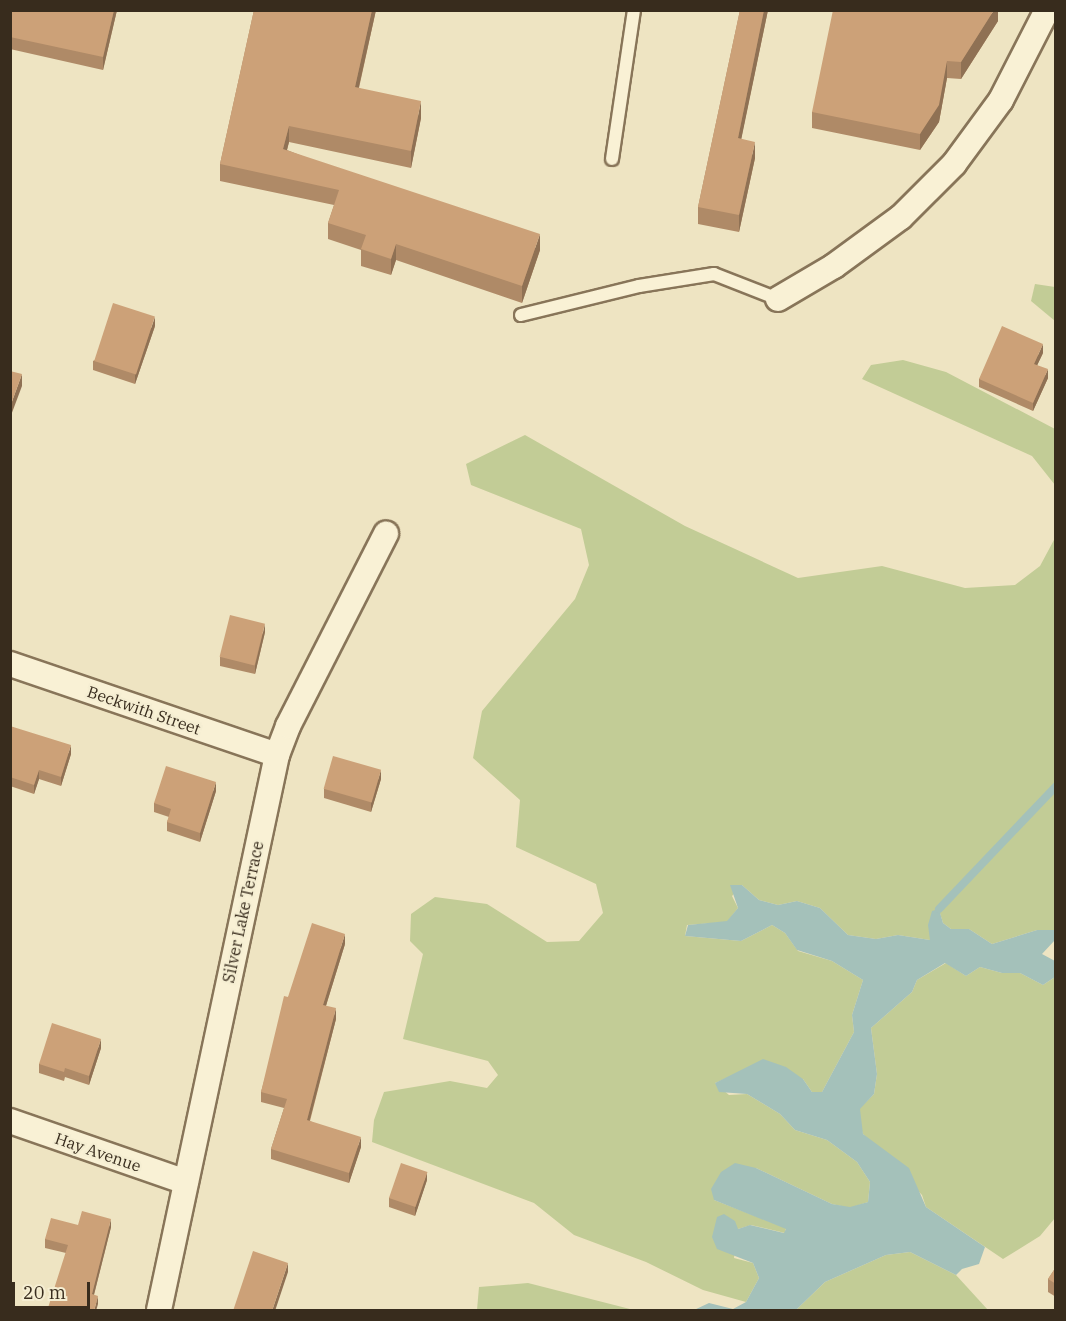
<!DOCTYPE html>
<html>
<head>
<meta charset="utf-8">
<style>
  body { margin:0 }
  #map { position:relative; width:1066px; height:1321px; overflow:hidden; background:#eee4c2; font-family:"IBM Plex Serif",serif }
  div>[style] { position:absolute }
  .green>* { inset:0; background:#c2cc96 }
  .water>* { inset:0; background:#a4c1ba }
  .stream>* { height:8px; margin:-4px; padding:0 4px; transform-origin:4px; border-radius:4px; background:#a4c1ba }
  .roads { filter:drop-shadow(2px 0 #887559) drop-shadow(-2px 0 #887559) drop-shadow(0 2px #887559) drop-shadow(0 -2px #887559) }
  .service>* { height:12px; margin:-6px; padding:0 6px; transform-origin:6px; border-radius:6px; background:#f9f1d5 }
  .minor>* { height:24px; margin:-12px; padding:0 12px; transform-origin:12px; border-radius:12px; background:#f9f1d5 }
  .wall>* { inset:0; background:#af8a67 }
  .shaded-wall>* { inset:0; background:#8f7154 }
  .building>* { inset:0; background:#cca178; transform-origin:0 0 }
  span { translate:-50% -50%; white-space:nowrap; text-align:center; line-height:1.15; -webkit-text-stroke:4.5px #f5eed2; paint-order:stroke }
  .street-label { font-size:16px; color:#382c1d }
  .frame { position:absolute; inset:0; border:12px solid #382c1d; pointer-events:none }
  .scale { position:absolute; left:12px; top:1282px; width:78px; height:27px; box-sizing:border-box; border:3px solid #382c1d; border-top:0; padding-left:8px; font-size:18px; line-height:21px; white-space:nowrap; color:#382c1d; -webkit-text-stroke:4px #f5eed2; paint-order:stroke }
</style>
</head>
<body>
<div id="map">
  <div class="green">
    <i style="clip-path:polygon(1035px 284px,1055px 287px,1055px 321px,1031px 301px)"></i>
    <i style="clip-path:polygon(903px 360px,946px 372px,1055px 429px,1055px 485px,1032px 456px,862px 379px,871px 365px)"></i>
    <i style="clip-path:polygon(525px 435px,685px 526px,798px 578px,882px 566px,965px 588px,1015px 585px,1040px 566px,1055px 538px,1055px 930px,1037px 930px,992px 944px,969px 929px,951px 929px,943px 923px,939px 910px,930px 940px,898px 935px,876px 939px,848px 935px,820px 908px,797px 901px,778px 905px,759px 900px,742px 885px,732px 896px,738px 908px,727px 922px,687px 925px,685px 936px,741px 941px,772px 925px,785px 933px,798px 951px,832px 961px,863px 980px,852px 1015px,854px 1032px,822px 1092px,812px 1092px,803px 1079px,736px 1074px,715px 1083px,729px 1095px,747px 1094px,780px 1114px,795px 1130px,827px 1140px,857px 1162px,870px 1182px,868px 1202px,850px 1208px,832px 1204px,756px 1168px,714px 1200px,786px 1228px,785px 1233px,751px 1225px,738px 1229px,734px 1258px,753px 1263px,759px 1278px,746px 1302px,703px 1290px,646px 1262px,574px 1235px,534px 1203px,372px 1142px,374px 1120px,384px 1092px,450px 1081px,487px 1088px,498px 1075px,488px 1061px,403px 1039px,423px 954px,410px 941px,411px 914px,435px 897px,487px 904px,547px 942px,579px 941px,603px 913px,596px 884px,516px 847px,520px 800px,473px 758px,482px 711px,575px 599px,589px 565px,581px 529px,471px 485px,466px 464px)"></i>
    <i style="clip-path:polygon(946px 963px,966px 976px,980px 967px,1002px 973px,1020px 973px,1043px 985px,1055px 977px,1055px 1218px,1040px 1236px,1003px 1259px,926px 1207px,922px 1195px,863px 1134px,859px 1122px,860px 1108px,874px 1094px,877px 1074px,871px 1028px,912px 992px,917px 980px)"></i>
    <i style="clip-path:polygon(910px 1252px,956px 1275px,988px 1310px,796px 1310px,825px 1282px,886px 1255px)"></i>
    <i style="clip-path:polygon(528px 1283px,630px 1309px,633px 1310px,477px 1310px,479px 1287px)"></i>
  </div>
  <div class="water">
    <i style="clip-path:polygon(730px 885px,742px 885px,759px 900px,778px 905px,797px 901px,820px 908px,848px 935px,876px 939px,898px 935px,930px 940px,928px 925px,932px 911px,939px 909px,943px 923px,951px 929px,969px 929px,992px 944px,1037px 930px,1055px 930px,1055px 940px,1042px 954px,1055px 961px,1055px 977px,1043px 985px,1020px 973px,1002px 973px,980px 967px,966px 976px,945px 963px,917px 980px,912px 992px,871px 1028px,877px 1074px,874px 1094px,860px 1109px,863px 1134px,909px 1168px,926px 1207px,985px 1247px,979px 1264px,962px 1269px,956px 1275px,910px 1252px,886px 1255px,825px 1282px,796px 1310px,694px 1310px,709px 1303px,733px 1309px,746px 1302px,759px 1278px,753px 1263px,717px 1249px,712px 1237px,717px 1217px,724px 1214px,735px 1221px,738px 1229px,750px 1225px,784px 1233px,786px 1229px,714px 1200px,711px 1189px,721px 1172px,735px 1163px,756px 1168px,832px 1204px,850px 1207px,868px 1202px,870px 1182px,857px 1162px,827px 1140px,795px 1130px,780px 1114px,747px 1094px,719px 1092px,715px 1083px,763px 1059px,786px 1067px,803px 1079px,812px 1092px,822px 1092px,854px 1032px,852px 1015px,863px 980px,832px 961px,797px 950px,785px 933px,772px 925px,741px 941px,685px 936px,688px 925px,727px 921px,738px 908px)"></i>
  </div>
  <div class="stream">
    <i style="left:939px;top:909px;width:170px;rotate:-46.4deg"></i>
  </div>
  <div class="roads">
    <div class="service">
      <i style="left:612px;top:159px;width:151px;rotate:-81.6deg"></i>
      <i style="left:521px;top:315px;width:122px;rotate:-13.8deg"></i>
      <i style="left:639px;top:286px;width:76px;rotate:-9.1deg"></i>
      <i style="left:714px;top:274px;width:69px;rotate:21.3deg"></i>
    </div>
    <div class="minor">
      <i style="left:778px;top:299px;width:65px;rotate:-30.5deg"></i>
      <i style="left:834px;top:266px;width:83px;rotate:-36.2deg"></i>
      <i style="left:901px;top:217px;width:75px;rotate:-45deg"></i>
      <i style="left:954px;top:164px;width:79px;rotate:-53.7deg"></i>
      <i style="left:1001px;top:100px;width:101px;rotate:-62.9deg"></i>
      <i style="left:10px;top:664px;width:282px;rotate:18.8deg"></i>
      <i style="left:10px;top:1121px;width:186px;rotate:19.1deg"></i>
      <i style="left:159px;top:1310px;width:567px;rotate:-78deg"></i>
      <i style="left:277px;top:755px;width:31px;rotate:-69deg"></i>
      <i style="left:288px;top:726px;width:216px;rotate:-63deg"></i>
    </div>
  </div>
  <div class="wall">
    <i style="clip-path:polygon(10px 10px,117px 10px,103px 70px,10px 49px)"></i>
    <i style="clip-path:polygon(254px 10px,376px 10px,359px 88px,421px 118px,411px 168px,289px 142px,287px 150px,540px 250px,522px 303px,396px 260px,391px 275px,361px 266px,361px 250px,328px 239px,328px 223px,334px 205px,220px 181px,220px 164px)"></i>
    <i style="clip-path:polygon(740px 10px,768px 10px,741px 139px,755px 158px,739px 232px,698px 224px,698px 207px)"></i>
    <i style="clip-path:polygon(998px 10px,998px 21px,961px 79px,947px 78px,939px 122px,920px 150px,812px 128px,812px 112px)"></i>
    <i style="clip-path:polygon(155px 326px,135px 384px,93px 370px,93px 361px)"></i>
    <i style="clip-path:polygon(1043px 353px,1037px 365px,1048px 378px,1033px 411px,979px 387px,979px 379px)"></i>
    <i style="clip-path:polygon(265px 632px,255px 674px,220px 666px,220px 657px)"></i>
    <i style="clip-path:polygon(10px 726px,71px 754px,61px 786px,39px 779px,34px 794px,10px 786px)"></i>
    <i style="clip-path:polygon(381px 779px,371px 812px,324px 798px,324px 789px)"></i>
    <i style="clip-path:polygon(216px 791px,200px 842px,167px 831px,167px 822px,169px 817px,154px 812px,154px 803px)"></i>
    <i style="clip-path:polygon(345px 944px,326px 1006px,336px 1019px,310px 1121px,361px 1147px,349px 1183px,271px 1159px,271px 1149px,284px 1108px,261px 1102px,261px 1092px,288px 997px)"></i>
    <i style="clip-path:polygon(101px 1048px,89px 1085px,65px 1077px,64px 1081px,39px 1073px,39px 1064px)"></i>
    <i style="clip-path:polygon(427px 1180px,415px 1216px,389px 1207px,389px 1198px)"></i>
    <i style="clip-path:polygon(78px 1225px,111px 1227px,94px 1295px,98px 1304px,66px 1253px,45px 1248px,45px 1239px)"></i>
    <i style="clip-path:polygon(1056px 1267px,1056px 1297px,1048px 1292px,1048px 1279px)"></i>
  </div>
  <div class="shaded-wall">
    <i style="clip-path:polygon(114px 10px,117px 10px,103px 70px,103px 57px)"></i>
    <i style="clip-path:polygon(372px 10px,376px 10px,355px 104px,355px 87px)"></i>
    <i style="clip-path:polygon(764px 10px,768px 10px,738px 155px,738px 138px)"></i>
    <i style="clip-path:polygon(994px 10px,998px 10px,998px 21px,961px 79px,961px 62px)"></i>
    <i style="clip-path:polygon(947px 61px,947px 78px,939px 122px,920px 150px,920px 134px)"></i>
    <i style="clip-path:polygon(421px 101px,421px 118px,411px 168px,411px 151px)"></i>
    <i style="clip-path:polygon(289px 126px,289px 142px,283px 165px,283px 149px)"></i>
    <i style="clip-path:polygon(755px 142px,755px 158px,739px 232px,739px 215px)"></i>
    <i style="clip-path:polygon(540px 234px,540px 250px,522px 303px,522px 286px)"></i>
    <i style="clip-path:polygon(396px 244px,396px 260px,391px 275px,391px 259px)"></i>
    <i style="clip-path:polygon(155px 317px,155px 326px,135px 384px,135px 375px)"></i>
    <i style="clip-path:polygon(1043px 344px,1043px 353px,1034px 372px,1034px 364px)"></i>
    <i style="clip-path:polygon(1048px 369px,1048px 378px,1033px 411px,1033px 403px)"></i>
    <i style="clip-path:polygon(22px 374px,22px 386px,10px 418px,10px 407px)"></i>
    <i style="clip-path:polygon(265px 624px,265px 632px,255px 674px,255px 666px)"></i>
    <i style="clip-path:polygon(71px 745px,71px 754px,61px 786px,61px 777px)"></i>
    <i style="clip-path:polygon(39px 770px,39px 779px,34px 794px,34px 785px)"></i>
    <i style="clip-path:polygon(381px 770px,381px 779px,371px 812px,371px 803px)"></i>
    <i style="clip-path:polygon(216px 782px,216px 791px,200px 842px,200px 833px)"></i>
    <i style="clip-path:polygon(345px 934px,345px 944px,323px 1015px,323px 1005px)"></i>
    <i style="clip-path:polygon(336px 1008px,336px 1019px,307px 1130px,307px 1120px)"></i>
    <i style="clip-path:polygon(101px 1039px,101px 1048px,89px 1085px,89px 1076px)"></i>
    <i style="clip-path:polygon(361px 1137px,361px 1147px,349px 1183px,349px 1173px)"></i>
    <i style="clip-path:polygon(427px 1172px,427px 1180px,415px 1216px,415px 1207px)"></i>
    <i style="clip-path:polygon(111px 1219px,111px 1227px,92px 1302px,92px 1294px)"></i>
    <i style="clip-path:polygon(288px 1263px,288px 1272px,275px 1311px,272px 1311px)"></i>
    <i style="clip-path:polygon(98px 1296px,98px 1304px,96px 1311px,94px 1311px)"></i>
  </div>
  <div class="building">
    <i style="clip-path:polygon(10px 10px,114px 10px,103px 57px,10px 37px)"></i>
    <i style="clip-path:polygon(254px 10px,372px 10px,355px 87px,421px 101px,411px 151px,289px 126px,283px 149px,540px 234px,522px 286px,396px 244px,391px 259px,361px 249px,366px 235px,328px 223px,339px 190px,220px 164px)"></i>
    <i style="clip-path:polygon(740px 10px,764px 10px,738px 138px,755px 142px,739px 215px,698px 207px)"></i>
    <i style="clip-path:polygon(833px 10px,994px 10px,961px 62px,947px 61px,939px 105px,920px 134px,812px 112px)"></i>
    <i style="left:113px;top:303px;width:44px;height:61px;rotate:18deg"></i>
    <i style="clip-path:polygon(1002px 326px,1043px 344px,1034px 364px,1048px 369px,1033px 403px,979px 379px)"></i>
    <i style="clip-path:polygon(10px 371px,22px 374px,10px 407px)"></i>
    <i style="left:230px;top:615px;width:36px;height:43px;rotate:14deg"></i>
    <i style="clip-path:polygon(10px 726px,71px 745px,61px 777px,39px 770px,34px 785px,10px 777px,10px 755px,12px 750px,10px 750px)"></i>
    <i style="left:333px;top:756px;width:50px;height:34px;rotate:16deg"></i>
    <i style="clip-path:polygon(166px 766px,216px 782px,200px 833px,167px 822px,171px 809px,154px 803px)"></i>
    <i style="clip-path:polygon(312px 923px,345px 934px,323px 1005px,336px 1008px,307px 1120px,361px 1137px,349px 1173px,271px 1149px,287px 1099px,261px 1092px,284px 996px,288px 997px)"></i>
    <i style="clip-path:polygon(52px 1023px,101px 1039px,89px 1076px,65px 1068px,64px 1072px,39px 1064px)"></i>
    <i style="left:401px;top:1163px;width:28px;height:37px;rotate:19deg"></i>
    <i style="clip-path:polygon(82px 1211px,111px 1219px,92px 1294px,98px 1296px,94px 1311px,47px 1311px,68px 1245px,45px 1239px,51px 1218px,78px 1225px)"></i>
    <i style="clip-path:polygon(253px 1251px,288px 1263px,272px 1311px,233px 1311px)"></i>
    <i style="clip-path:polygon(1056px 1267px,1056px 1284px,1048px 1279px)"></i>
  </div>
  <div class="street-label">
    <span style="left:144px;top:710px;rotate:19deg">Beckwith Street</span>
    <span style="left:243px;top:912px;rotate:-78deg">Silver Lake Terrace</span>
    <span style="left:98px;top:1152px;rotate:19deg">Hay Avenue</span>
  </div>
  <div class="frame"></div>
  <div class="scale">20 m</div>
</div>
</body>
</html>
